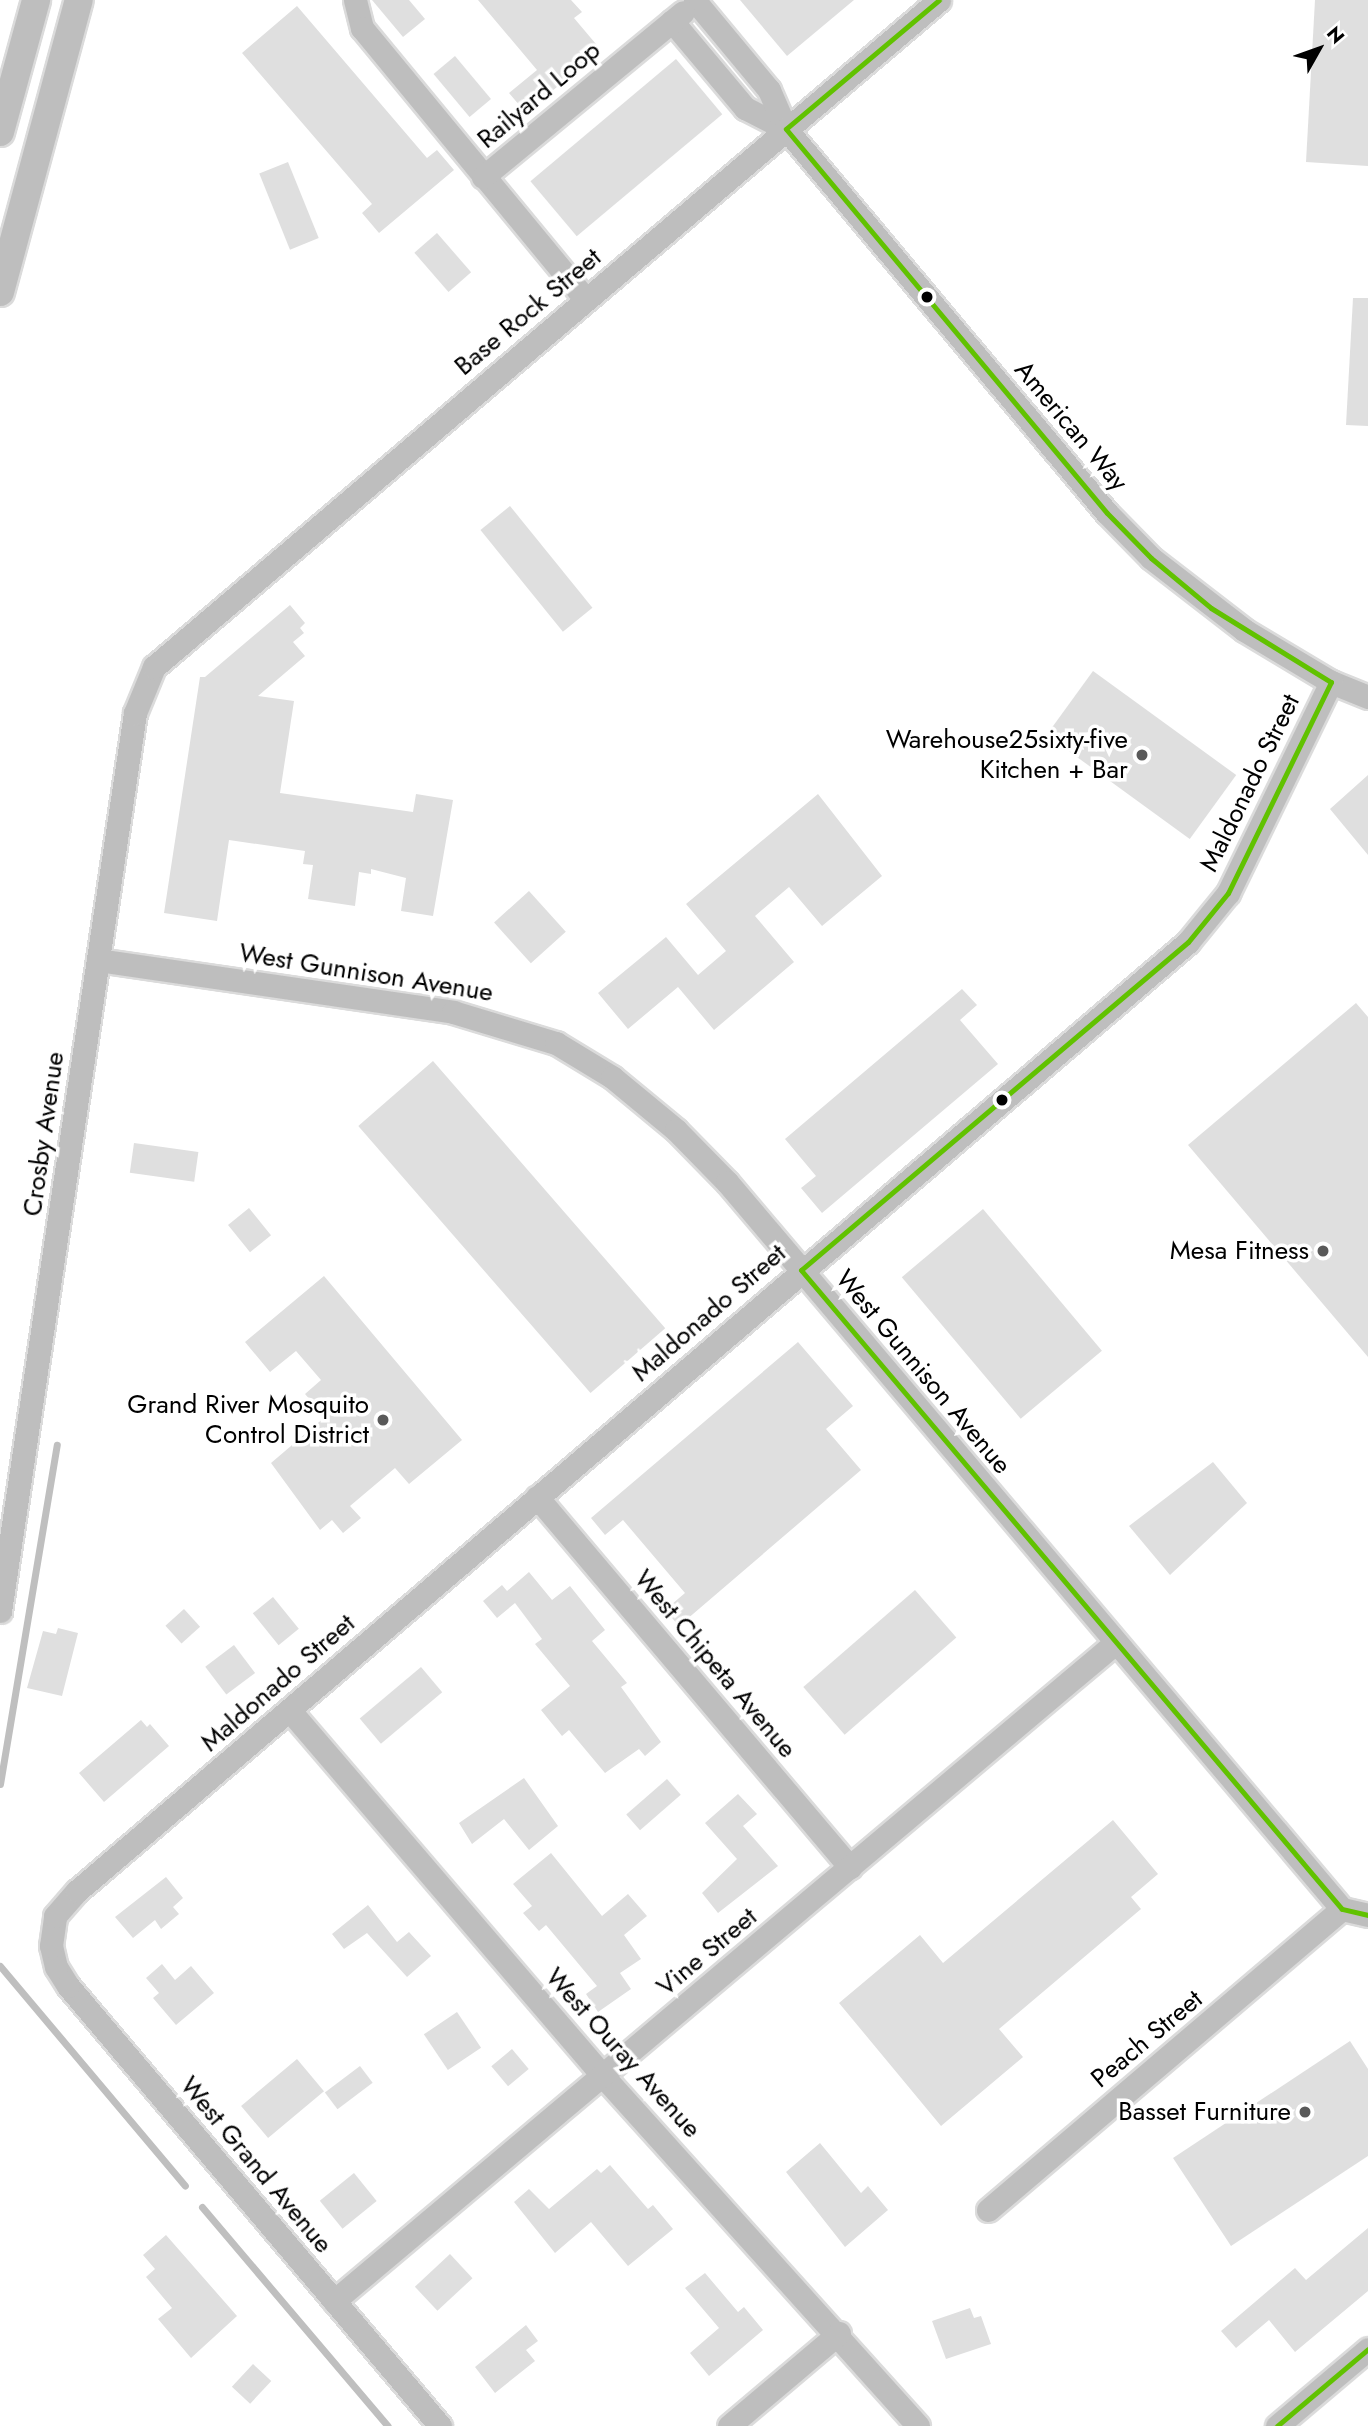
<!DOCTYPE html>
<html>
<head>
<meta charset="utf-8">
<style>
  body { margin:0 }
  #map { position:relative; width:1368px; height:2426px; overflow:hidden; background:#fff; font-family:Jost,sans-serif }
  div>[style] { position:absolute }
  .stream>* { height:7px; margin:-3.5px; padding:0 3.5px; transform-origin:3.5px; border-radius:3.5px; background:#bfbfbf }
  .building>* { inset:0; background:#dfdfdf; transform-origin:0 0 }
  .roads { filter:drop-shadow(2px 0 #dbdbdb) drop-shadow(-2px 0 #dbdbdb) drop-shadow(0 2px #dbdbdb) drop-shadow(0 -2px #dbdbdb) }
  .minor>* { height:23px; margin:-11.5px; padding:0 11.5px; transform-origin:11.5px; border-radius:11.5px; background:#bebebe }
  .major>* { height:28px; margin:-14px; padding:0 14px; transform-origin:14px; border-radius:14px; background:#bebebe }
  .bus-1>* { height:5px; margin:-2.5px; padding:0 2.5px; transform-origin:2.5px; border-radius:2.5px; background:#61c200 }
  .dots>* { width:19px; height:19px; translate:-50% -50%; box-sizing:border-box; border:4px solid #fff; border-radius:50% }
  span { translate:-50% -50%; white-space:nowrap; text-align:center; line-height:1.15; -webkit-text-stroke:7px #fff; paint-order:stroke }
  .street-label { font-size:26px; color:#000 }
  .poi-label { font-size:26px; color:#000 }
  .right { translate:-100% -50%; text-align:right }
  .north { position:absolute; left:1284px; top:14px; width:70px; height:70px; -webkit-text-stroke:5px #fff; paint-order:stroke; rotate:50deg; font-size:19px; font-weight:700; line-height:28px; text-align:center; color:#000 }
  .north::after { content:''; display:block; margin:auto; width:24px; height:32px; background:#000; clip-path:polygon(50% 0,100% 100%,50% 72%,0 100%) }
</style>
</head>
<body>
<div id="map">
  <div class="stream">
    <i style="left:0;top:1784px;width:344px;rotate:-80.5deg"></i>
    <i style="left:0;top:1966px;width:287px;rotate:49.9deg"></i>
    <i style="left:202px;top:2207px;width:287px;rotate:49.7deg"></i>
  </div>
  <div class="building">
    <i style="clip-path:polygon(372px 0,409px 0,425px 19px,403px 37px)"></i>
    <i style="clip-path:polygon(478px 0,571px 0,582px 12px,574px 18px,601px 50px,526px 113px,509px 93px,537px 70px)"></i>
    <i style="clip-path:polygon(740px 0,854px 0,787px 56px)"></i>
    <i style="clip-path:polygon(1315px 0,1368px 0,1368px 166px,1306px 162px)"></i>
    <i style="clip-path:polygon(297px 6px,427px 158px,437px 150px,454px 170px,379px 233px,362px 213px,372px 204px,242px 53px)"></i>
    <i style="left:455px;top:56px;width:56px;height:28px;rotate:50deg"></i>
    <i style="left:676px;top:59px;width:72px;height:190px;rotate:50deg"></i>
    <i style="left:288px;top:162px;width:82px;height:31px;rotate:68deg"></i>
    <i style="left:437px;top:233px;width:52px;height:30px;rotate:49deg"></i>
    <i style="clip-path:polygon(1353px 298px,1368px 298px,1368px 426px,1346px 425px)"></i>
    <i style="left:510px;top:506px;width:131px;height:38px;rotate:51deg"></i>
    <i style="clip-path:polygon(290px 605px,305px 623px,300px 628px,304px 633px,293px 642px,305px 656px,258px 696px,294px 701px,280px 793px,413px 812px,416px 794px,453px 800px,433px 916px,401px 911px,406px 878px,371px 869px,371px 874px,359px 872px,355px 906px,308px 899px,313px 865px,303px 864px,305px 851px,229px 840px,217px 921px,164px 913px,200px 677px,205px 677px)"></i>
    <i style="left:1093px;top:671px;width:177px;height:79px;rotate:36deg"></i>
    <i style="clip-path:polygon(1368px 775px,1368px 855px,1330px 809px)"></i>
    <i style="clip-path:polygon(818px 794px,882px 876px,822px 926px,789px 887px,755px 916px,794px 962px,714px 1030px,678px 987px,628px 1029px,598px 993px,666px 937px,698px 975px,726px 951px,686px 904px)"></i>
    <i style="left:529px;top:891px;width:55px;height:47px;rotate:48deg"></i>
    <i style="clip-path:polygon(962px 989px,977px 1005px,960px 1020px,998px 1064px,822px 1213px,801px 1188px,816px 1176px,785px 1139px)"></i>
    <i style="clip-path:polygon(1356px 1003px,1368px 1017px,1368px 1357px,1188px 1145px)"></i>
    <i style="left:433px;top:1061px;width:354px;height:99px;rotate:49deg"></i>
    <i style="left:134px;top:1143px;width:65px;height:30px;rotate:8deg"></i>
    <i style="left:249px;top:1208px;width:35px;height:27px;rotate:51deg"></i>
    <i style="left:983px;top:1209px;width:185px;height:106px;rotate:50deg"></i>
    <i style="clip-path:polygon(324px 1276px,462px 1440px,409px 1484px,395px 1468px,350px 1506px,361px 1518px,343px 1533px,332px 1520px,320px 1530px,271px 1463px,325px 1417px,305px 1394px,321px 1380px,296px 1351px,270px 1372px,245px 1342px)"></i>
    <i style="clip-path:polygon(798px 1342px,853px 1406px,826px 1429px,861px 1470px,679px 1626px,665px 1610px,685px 1593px,623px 1520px,605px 1535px,591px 1518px)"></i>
    <i style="clip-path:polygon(1213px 1462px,1247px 1503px,1170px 1575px,1129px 1526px)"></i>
    <i style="clip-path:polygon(529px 1572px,552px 1600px,570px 1586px,605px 1630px,592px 1641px,627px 1683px,621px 1687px,661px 1742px,645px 1756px,639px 1749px,605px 1773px,569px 1730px,562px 1736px,541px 1710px,570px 1686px,535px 1644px,542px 1639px,515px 1603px,497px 1618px,483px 1601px,502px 1585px,507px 1591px)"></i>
    <i style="left:915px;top:1590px;width:63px;height:148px;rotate:49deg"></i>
    <i style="left:273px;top:1597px;width:41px;height:26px;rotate:51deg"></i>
    <i style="left:184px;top:1609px;width:24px;height:25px;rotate:48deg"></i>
    <i style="clip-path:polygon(58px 1628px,78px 1633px,62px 1696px,27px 1688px,43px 1631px,56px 1634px)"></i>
    <i style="left:234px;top:1645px;width:35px;height:36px;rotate:53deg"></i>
    <i style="left:421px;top:1667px;width:33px;height:80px;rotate:50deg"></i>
    <i style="clip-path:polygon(141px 1720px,147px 1727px,150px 1724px,169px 1746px,104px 1802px,79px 1773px)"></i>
    <i style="clip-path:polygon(524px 1778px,558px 1826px,529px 1850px,504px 1819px,472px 1844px,459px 1823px)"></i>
    <i style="left:667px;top:1779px;width:21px;height:54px;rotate:49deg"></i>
    <i style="clip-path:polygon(738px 1794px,757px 1814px,743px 1826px,778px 1866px,718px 1913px,702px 1893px,737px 1859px,705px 1823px)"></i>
    <i style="clip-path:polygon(1113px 1820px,1158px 1874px,1131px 1897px,1141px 1909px,999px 2029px,1023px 2057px,941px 2126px,839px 2003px,920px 1935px,943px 1963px)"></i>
    <i style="clip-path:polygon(551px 1853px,602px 1916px,628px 1894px,647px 1916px,624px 1935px,641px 1959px,620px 1973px,631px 1989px,598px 2012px,586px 1994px,597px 1986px,546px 1925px,539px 1931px,523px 1913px,532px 1906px,513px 1884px)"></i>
    <i style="clip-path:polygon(166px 1877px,183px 1898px,173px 1907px,179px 1914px,161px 1929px,155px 1920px,133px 1938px,115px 1917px)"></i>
    <i style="clip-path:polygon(368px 1905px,397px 1942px,409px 1932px,431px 1956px,407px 1977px,367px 1933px,344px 1949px,332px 1934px)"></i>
    <i style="clip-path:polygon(162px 1964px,175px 1980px,191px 1966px,214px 1993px,176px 2025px,153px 1998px,159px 1993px,146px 1978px)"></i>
    <i style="left:457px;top:2012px;width:43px;height:40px;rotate:56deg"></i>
    <i style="clip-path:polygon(1350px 2041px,1368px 2069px,1368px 2156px,1231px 2246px,1173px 2158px)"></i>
    <i style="left:512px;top:2049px;width:26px;height:27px;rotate:50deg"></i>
    <i style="left:297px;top:2059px;width:42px;height:73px;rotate:50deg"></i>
    <i style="left:360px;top:2066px;width:21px;height:44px;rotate:53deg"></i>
    <i style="clip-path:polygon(820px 2143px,861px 2193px,868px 2186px,888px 2210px,845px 2247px,786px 2172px)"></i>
    <i style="clip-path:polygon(610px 2165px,648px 2209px,653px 2205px,673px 2229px,628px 2266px,591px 2222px,555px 2253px,514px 2202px,529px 2189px,549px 2209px,597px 2169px,601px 2173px)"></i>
    <i style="left:354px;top:2173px;width:36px;height:44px;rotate:51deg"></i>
    <i style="clip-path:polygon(1368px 2228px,1368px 2291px,1295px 2352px,1269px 2320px,1236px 2348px,1221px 2331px,1295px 2268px,1306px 2280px)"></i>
    <i style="clip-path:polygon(166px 2235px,237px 2316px,191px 2358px,158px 2319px,172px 2308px,146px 2277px,155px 2269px,143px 2255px)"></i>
    <i style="left:450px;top:2254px;width:33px;height:48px;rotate:47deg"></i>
    <i style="clip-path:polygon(705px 2273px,738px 2312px,744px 2307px,763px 2330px,709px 2376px,690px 2353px,719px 2328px,685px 2288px)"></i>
    <i style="clip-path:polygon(970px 2308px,974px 2318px,981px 2316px,991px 2344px,946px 2359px,932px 2321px)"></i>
    <i style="clip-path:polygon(526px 2325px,538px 2341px,526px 2350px,535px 2361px,495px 2393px,475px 2367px)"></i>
    <i style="left:253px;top:2364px;width:25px;height:31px;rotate:43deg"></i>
  </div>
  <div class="roads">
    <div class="minor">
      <i style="left:355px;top:0;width:29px;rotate:76deg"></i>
      <i style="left:362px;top:28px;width:352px;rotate:50.5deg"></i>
      <i style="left:672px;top:21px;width:114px;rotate:50deg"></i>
      <i style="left:745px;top:108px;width:46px;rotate:27.1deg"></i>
      <i style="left:786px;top:129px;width:43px;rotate:-113.6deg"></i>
      <i style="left:769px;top:90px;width:116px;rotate:-129.7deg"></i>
      <i style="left:786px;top:129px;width:500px;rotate:50.11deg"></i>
      <i style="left:1107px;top:513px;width:63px;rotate:45.6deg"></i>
      <i style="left:1151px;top:558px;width:118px;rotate:37.7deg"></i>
      <i style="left:1244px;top:630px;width:101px;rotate:30.9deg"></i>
      <i style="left:1331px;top:682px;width:40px;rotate:22deg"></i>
      <i style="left:483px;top:177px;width:259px;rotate:-39.5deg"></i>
      <i style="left:98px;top:960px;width:359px;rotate:8.3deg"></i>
      <i style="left:453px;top:1012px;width:108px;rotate:16.8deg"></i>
      <i style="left:556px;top:1043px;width:66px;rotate:31.3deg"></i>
      <i style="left:612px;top:1077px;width:83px;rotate:39.6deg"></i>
      <i style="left:676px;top:1130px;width:73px;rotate:45.6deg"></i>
      <i style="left:727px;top:1182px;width:952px;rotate:49.77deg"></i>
      <i style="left:1342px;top:1909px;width:27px;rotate:13deg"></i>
      <i style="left:537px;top:1497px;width:485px;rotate:49.8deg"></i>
      <i style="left:0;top:1611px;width:908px;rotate:-81.45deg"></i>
      <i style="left:135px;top:713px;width:50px;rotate:-67.6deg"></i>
      <i style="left:154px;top:667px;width:1030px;rotate:-40.35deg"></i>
      <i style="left:291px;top:1712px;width:479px;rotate:49.4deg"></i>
      <i style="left:603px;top:2076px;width:471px;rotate:48deg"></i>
      <i style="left:988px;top:2210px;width:465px;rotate:-40.4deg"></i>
      <i style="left:334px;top:2301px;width:1020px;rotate:-40.11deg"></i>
      <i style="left:440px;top:2426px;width:576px;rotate:-130.21deg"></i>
      <i style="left:68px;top:1986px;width:22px;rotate:-122deg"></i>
      <i style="left:56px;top:1967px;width:22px;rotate:-103deg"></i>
      <i style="left:51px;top:1946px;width:30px;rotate:-82deg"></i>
      <i style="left:55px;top:1916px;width:33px;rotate:-49deg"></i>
      <i style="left:77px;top:1891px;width:1461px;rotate:-40.5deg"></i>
      <i style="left:1188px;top:942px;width:63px;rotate:-50.8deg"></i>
      <i style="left:1228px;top:893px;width:235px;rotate:-64deg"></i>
      <i style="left:729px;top:2426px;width:144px;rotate:-40.2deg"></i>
      <i style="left:1277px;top:2426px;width:119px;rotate:-40.2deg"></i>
    </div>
    <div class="major">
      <i style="left:0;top:132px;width:137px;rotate:-74.7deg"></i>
      <i style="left:0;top:292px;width:302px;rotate:-74.9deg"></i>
    </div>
  </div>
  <div class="bus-1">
    <i style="left:939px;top:0;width:200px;rotate:139.9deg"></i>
    <i style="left:786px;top:129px;width:500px;rotate:50.11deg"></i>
    <i style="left:1107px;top:513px;width:63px;rotate:45.6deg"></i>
    <i style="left:1151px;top:558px;width:78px;rotate:39.8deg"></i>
    <i style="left:1211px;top:608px;width:141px;rotate:31.7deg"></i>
    <i style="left:1331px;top:682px;width:235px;rotate:116deg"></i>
    <i style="left:1228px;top:893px;width:63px;rotate:129.2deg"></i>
    <i style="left:1188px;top:942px;width:507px;rotate:139.72deg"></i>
    <i style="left:801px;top:1270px;width:837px;rotate:49.75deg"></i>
    <i style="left:1342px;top:1909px;width:27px;rotate:13deg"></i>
    <i style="left:1277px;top:2426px;width:119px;rotate:-40.2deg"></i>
  </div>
  <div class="dots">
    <i style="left:927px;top:297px;background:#000"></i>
    <i style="left:1142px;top:755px;background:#595959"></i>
    <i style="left:1002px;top:1100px;background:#000"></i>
    <i style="left:1323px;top:1251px;background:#595959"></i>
    <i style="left:383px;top:1420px;background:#595959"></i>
    <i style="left:1305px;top:2112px;background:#595959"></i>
  </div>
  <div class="street-label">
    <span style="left:539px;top:95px;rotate:-40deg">Railyard Loop</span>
    <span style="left:528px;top:312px;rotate:-40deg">Base Rock Street</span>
    <span style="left:1071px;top:426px;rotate:50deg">American Way</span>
    <span style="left:1250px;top:783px;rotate:-64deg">Maldonado Street</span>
    <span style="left:366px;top:973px;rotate:9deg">West Gunnison Avenue</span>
    <span style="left:44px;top:1134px;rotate:-82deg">Crosby Avenue</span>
    <span style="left:709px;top:1313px;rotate:-41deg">Maldonado Street</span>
    <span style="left:923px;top:1372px;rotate:50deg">West Gunnison Avenue</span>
    <span style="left:715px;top:1664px;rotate:50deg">West Chipeta Avenue</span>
    <span style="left:278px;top:1683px;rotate:-41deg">Maldonado Street</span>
    <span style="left:707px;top:1952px;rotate:-40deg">Vine Street</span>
    <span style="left:1147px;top:2039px;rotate:-40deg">Peach Street</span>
    <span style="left:623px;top:2053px;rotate:48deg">West Ouray Avenue</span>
    <span style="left:256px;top:2165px;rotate:50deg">West Grand Avenue</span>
  </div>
  <div class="poi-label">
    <span class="right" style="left:1128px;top:755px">Warehouse25sixty-five<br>Kitchen + Bar</span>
    <span class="right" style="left:1309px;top:1251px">Mesa Fitness</span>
    <span class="right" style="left:369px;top:1420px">Grand River Mosquito<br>Control District</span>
    <span class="right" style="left:1291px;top:2112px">Basset Furniture</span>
  </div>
  <div class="north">N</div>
</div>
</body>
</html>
